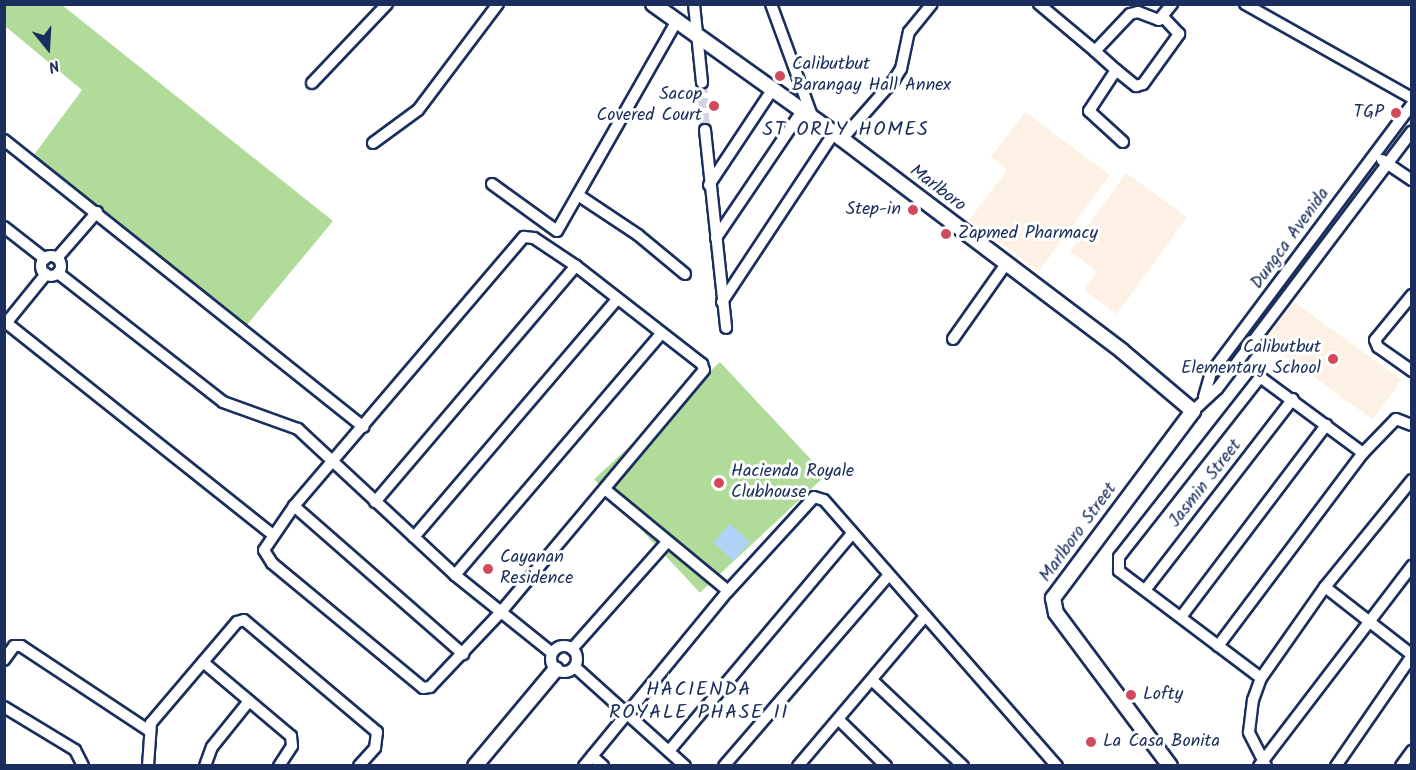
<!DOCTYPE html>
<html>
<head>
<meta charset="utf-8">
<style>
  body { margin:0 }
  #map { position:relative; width:1416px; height:770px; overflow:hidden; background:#fff; font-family:Kalam,sans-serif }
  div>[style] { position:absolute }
  .built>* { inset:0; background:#fcf1e4; transform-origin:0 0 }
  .green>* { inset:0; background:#b0db98; transform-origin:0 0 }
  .water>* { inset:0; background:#afd4f8; transform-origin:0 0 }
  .minor-tunnel>* { height:10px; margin-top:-5px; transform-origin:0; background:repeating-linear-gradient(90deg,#d1d5df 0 10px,transparent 0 15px) }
  .roads { filter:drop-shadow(2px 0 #1b2f5e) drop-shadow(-2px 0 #1b2f5e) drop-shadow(0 2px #1b2f5e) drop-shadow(0 -2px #1b2f5e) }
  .minor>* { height:10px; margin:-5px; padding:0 5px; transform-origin:5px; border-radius:5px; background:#fff }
  .minor>.ring { margin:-5px; padding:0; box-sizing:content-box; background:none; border:10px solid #fff; border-radius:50% }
  .tertiary>* { height:14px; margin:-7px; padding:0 7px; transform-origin:7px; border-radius:7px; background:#fff }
  .dots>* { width:16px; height:16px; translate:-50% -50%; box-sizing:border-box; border:3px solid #fff; border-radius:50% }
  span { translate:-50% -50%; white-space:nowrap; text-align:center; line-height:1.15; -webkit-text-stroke:6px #fff; paint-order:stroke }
  .poi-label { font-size:18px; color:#1b2f5e }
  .left { translate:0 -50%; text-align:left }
  .right { translate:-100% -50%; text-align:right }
  .street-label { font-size:18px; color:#1b2f5e }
  .neighbourhood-label { font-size:20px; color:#1b2f5e; letter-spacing:1.5px }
  .frame { position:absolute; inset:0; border:6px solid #1b2f5e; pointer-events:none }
  .north { position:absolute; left:18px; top:18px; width:60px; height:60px; -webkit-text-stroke:4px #fff; paint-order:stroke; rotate:162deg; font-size:16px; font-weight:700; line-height:24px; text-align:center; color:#1b2f5e }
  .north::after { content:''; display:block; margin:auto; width:21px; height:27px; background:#1b2f5e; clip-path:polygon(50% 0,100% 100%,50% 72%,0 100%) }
</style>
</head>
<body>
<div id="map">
  <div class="built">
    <i style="clip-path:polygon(1025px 112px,1110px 175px,1039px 271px,969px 220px,1007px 170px,991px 157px)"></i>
    <i style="clip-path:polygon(1126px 173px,1187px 217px,1117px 314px,1084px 290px,1097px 271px,1070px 251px)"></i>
    <i style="left:1293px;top:301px;width:134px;height:49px;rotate:36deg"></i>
  </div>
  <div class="green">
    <i style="clip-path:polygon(4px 5px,62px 5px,333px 221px,246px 326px,33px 156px,82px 90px,5px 26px)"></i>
    <i style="left:720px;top:362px;width:155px;height:172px;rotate:47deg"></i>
  </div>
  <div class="water">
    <i style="left:730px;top:524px;width:27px;height:25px;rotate:42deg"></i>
  </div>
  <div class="minor-tunnel">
    <i style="left:702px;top:83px;width:47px;rotate:86.3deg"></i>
  </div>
  <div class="roads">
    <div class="minor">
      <i style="left:694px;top:4px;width:79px;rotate:84.2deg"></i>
      <i style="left:771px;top:4px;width:122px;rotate:69.9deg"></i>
      <i style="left:1039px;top:4px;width:73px;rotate:40deg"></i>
      <i style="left:1245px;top:4px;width:192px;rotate:29.4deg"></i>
      <i style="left:1116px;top:70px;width:26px;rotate:39deg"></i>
      <i style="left:1136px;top:86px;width:7px;rotate:-16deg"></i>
      <i style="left:1143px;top:84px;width:62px;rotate:-54.2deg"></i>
      <i style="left:1179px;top:34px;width:22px;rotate:-133deg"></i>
      <i style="left:312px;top:83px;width:109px;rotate:-46.5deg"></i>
      <i style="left:705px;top:130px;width:199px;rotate:83.9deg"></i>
      <i style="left:842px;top:139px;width:79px;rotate:-48.6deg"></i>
      <i style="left:894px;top:80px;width:13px;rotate:-58deg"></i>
      <i style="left:901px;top:69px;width:38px;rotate:-78deg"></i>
      <i style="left:909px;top:32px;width:36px;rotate:-51deg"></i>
      <i style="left:4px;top:140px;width:460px;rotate:38.6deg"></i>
      <i style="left:1123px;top:142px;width:46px;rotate:-137.6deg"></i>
      <i style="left:1089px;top:111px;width:49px;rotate:-56.6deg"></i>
      <i style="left:1116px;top:70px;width:28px;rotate:-138deg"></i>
      <i style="left:1095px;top:51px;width:51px;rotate:-46.6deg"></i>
      <i style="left:1130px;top:14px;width:8px;rotate:-14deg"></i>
      <i style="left:1138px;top:12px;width:22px;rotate:21deg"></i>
      <i style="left:1159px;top:20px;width:21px;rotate:-51deg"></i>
      <i style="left:373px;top:143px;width:56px;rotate:-36.3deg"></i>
      <i style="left:418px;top:110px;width:133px;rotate:-53deg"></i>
      <i style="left:1382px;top:160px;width:36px;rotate:34deg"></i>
      <i style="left:492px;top:184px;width:80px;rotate:35.9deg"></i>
      <i style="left:557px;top:231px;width:242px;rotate:-60.3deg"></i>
      <i style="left:709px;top:185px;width:114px;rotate:-56.4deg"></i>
      <i style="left:578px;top:195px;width:72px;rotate:33.7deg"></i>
      <i style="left:638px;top:235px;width:61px;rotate:39.7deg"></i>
      <i style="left:4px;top:227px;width:52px;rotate:38deg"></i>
      <i style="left:524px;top:237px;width:10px;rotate:6deg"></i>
      <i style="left:534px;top:238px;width:50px;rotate:33.7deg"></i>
      <i style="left:576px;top:266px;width:160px;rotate:37.9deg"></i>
      <i style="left:702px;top:364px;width:6px;rotate:72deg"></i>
      <i style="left:704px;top:370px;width:317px;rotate:130deg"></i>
      <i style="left:500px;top:613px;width:102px;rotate:133.4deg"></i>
      <i style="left:430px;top:687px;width:7px;rotate:172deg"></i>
      <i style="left:423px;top:688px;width:196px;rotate:-140.4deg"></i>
      <i style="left:272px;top:563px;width:15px;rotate:-122deg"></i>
      <i style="left:264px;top:550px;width:53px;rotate:-55.7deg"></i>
      <i style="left:294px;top:506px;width:354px;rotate:-49.5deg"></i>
      <i style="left:716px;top:238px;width:153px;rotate:-55.9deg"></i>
      <i class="ring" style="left:41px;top:256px;width:10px;height:10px"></i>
      <i style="left:57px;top:258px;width:61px;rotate:-49deg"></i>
      <i style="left:58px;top:273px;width:209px;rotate:38deg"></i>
      <i style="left:223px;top:402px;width:80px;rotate:19.8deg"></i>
      <i style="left:298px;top:429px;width:214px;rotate:42.9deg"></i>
      <i style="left:455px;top:575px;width:124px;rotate:38.8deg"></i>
      <i style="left:1412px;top:295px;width:58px;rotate:129.4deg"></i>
      <i style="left:1375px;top:340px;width:8px;rotate:67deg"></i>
      <i style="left:1378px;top:347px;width:42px;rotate:35.2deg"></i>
      <i style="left:722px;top:302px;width:203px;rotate:-56.5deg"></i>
      <i style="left:4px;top:321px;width:342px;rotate:38.5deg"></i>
      <i style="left:7px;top:322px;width:62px;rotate:-50.9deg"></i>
      <i style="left:953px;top:339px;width:92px;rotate:-54.8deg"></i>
      <i style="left:1204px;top:397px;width:25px;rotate:-74deg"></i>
      <i style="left:1211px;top:373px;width:336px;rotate:-53.2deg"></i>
      <i style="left:1193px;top:411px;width:33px;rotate:-43deg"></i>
      <i style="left:1217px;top:389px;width:323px;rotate:-52.9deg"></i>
      <i style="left:606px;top:490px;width:158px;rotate:39.6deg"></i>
      <i style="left:375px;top:502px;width:310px;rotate:-49.6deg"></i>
      <i style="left:294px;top:506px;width:225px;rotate:41.2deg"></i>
      <i style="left:414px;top:537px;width:313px;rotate:-49.5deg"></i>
      <i style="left:455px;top:575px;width:317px;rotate:-49.5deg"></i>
      <i style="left:1325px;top:587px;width:110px;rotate:38deg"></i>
      <i style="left:1146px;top:589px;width:240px;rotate:-52.3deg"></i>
      <i style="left:1181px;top:617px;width:241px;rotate:-52.9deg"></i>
      <i style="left:1218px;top:646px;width:241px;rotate:-53.1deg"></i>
      <i style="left:1363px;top:453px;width:47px;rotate:-45.9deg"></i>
      <i style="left:1396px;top:419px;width:17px;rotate:21deg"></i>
      <i class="ring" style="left:551px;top:646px;width:16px;height:16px"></i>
      <i style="left:572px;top:649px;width:143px;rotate:-48.4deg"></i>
      <i style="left:4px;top:660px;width:17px;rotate:-54deg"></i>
      <i style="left:14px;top:646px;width:7px"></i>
      <i style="left:21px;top:646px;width:152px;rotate:33.5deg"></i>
      <i style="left:203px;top:662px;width:115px;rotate:40.1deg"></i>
      <i style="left:291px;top:736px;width:10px;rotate:84deg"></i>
      <i style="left:292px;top:746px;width:24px;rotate:123deg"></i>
      <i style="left:575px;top:667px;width:148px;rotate:42deg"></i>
      <i style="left:1261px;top:678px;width:178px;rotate:-143deg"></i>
      <i style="left:1119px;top:571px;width:14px;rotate:-90deg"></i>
      <i style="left:1119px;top:557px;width:229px;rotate:-51.9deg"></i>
      <i style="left:1260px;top:377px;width:128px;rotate:36.4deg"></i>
      <i style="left:873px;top:681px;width:124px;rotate:43.4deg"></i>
      <i style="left:4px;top:707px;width:83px;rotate:31.2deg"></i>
      <i style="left:75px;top:750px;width:18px;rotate:63deg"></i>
      <i style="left:839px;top:720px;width:66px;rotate:44.4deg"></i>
      <i style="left:669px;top:751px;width:284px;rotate:-49.9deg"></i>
      <i style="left:592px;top:756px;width:15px;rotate:42deg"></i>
      <i style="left:148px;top:766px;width:43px;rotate:-86deg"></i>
      <i style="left:151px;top:723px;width:133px;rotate:-49.6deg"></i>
      <i style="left:237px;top:622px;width:7px;rotate:-16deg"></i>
      <i style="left:244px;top:620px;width:174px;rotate:40.1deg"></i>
      <i style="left:377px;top:732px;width:16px;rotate:97deg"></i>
      <i style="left:375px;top:748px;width:24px;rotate:132deg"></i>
      <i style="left:205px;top:766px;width:20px;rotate:-70deg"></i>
      <i style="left:212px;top:747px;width:59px;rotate:-51.2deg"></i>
      <i style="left:584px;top:766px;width:227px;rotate:-50.6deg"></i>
      <i style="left:728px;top:591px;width:127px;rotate:-47.5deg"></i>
      <i style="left:814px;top:497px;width:10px;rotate:17deg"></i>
      <i style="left:824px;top:500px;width:354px;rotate:48.8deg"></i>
      <i style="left:724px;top:766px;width:251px;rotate:-49.2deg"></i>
      <i style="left:798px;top:766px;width:197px;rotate:-49.7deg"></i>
      <i style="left:1259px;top:766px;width:252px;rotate:-52.6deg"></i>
      <i style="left:1266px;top:766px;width:38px;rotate:-117deg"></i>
      <i style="left:1249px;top:732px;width:32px;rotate:-83deg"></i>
      <i style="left:1253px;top:700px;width:23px;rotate:-70deg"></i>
      <i style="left:1261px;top:678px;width:111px;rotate:-54.9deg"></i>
      <i style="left:1325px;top:587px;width:138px;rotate:-50.9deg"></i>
      <i style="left:1336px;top:766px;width:134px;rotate:-55.4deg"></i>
      <i style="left:1401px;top:766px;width:19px;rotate:-54deg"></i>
    </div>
    <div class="tertiary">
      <i style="left:653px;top:4px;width:232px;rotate:35.5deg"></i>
      <i style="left:842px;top:139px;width:351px;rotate:37.1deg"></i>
      <i style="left:1122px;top:351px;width:93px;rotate:40.2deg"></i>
      <i style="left:1193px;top:411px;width:234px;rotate:126.8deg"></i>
      <i style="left:1053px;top:598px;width:15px;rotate:79deg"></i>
      <i style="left:1056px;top:613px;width:191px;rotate:53.3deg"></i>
      <i style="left:475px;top:766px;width:126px;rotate:-50.1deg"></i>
    </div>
  </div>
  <div class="dots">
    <i style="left:780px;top:76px;background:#d1495b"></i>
    <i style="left:714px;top:106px;background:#d1495b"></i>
    <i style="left:1396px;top:113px;background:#d1495b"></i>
    <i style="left:913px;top:210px;background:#d1495b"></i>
    <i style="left:946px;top:234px;background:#d1495b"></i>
    <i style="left:1333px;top:359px;background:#d1495b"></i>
    <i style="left:719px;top:483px;background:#d1495b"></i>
    <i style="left:488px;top:569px;background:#d1495b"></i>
    <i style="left:1131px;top:695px;background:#d1495b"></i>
    <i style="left:1091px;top:742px;background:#d1495b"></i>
  </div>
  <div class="poi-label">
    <span class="left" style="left:792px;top:76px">Calibutbut<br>Barangay Hall Annex</span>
    <span class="right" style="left:702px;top:106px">Sacop<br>Covered Court</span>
    <span class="right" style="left:1384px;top:113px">TGP</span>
    <span class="right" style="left:901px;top:210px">Step-in</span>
    <span class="left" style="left:958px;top:234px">Zapmed Pharmacy</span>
    <span class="right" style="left:1321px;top:359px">Calibutbut<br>Elementary School</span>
    <span class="left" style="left:731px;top:483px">Hacienda Royale<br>Clubhouse</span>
    <span class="left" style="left:500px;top:569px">Cayanan<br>Residence</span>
    <span class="left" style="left:1143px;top:695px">Lofty</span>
    <span class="left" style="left:1103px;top:742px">La Casa Bonita</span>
  </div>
  <div class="street-label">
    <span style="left:937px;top:189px;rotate:37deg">Marlboro</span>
    <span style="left:1291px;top:239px;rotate:-54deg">Dungca Avenida</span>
    <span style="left:1206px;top:484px;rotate:-52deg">Jasmin Street</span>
    <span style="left:1079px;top:533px;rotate:-54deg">Marlboro Street</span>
  </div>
  <div class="neighbourhood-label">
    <span style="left:846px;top:130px">ST ORLY HOMES</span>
    <span style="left:699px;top:702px">HACIENDA<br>ROYALE PHASE II</span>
  </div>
  <div class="frame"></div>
  <div class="north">N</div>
</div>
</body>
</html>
